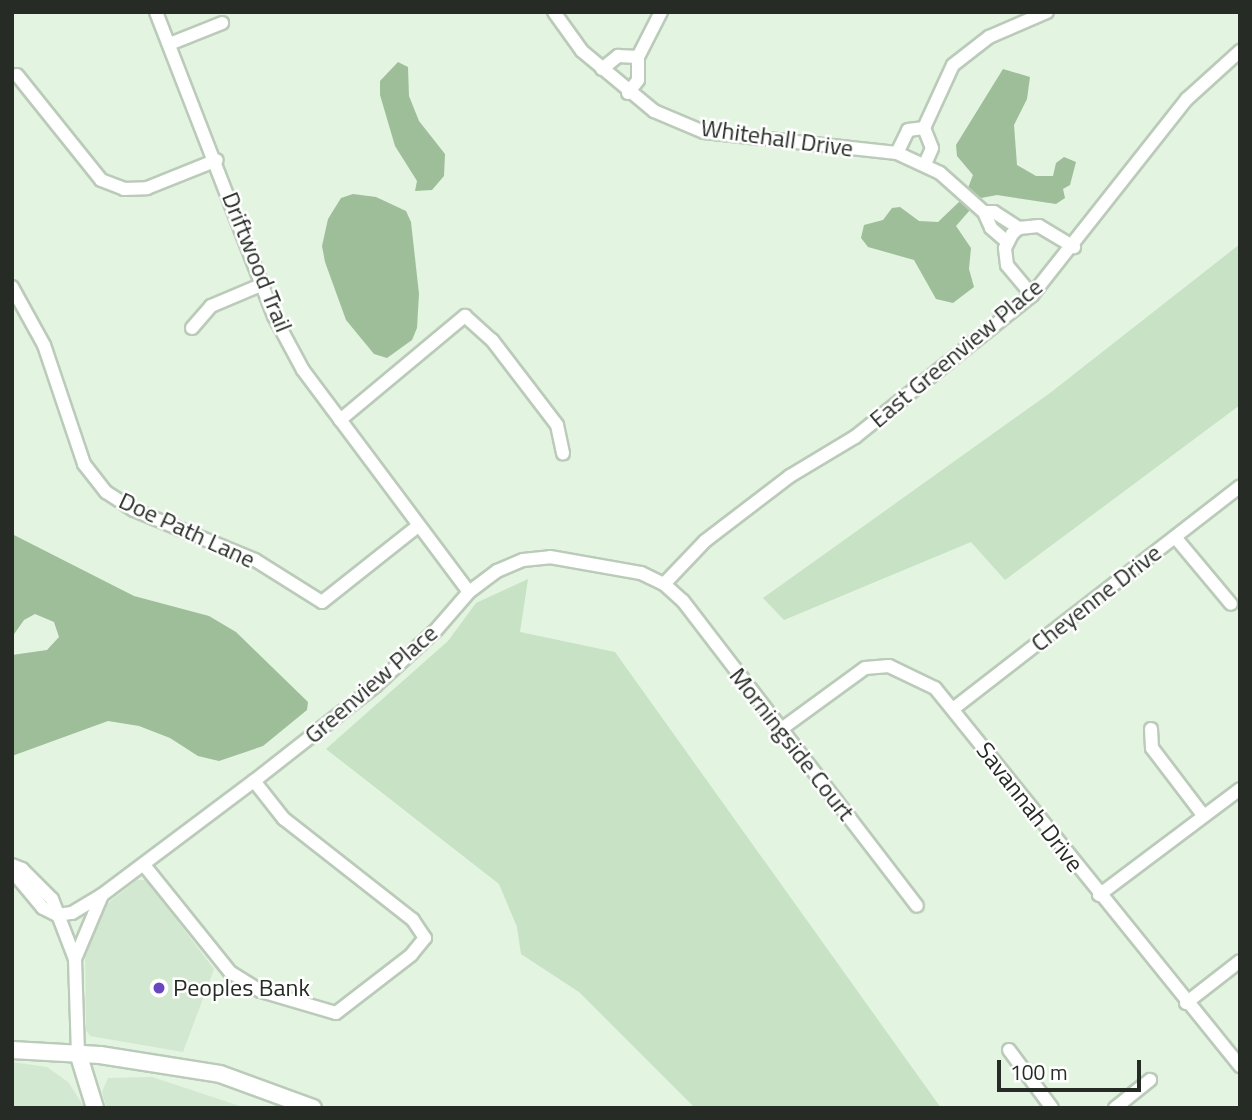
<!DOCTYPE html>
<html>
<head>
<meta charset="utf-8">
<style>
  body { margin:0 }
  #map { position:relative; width:1252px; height:1120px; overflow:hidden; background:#e3f4e1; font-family:"Titillium Web",sans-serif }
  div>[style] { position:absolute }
  .built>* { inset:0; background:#d2e8d0 }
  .green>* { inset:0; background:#c7e2c4 }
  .water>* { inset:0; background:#9ebd99 }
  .roads { filter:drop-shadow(2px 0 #bbcbb9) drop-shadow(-2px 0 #bbcbb9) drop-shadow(0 2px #bbcbb9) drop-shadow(0 -2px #bbcbb9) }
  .minor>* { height:12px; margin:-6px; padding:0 6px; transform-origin:6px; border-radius:6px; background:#fff }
  .major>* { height:16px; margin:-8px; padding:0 8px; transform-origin:8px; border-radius:8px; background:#fff }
  .dots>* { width:19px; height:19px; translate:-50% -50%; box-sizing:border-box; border:4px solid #fff; border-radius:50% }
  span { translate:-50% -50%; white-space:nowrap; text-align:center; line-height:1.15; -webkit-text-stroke:5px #fff; paint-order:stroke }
  .street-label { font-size:24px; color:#262c25 }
  .poi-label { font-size:24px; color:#262c25 }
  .left { translate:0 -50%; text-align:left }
  .frame { position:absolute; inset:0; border:14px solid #262c25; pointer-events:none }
  .scale { position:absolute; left:997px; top:1060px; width:144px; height:32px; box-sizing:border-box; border:4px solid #262c25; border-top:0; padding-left:9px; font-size:21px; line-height:24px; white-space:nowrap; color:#262c25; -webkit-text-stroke:5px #fff; paint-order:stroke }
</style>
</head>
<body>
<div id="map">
  <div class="built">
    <i style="clip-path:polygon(137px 880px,146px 880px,214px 969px,183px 1052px,90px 1036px,86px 1030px,85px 945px,103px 907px)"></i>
    <i style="clip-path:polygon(12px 1062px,47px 1067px,68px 1082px,85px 1108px,12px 1108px)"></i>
    <i style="clip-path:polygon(152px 1077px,246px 1108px,106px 1106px,102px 1092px,108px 1078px)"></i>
  </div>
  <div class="green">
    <i style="clip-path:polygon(1240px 244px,1240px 405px,1005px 580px,971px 542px,784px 620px,763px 598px,1050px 393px)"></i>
    <i style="clip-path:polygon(528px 579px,520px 632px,615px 652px,941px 1108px,695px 1108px,579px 992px,521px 954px,517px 927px,499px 884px,326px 749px,448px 641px,476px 603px)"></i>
  </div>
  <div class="water">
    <i style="clip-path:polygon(398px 62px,408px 67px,409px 96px,419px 121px,445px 154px,444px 176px,432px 190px,415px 191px,417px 181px,395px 146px,380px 95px,380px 81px)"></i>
    <i style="clip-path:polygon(1003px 69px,1030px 77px,1027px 99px,1014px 125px,1017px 165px,1036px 176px,1053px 176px,1056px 163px,1064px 157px,1076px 162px,1070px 185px,1063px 189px,1065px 198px,1056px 204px,997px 195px,981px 198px,968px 188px,973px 175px,957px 156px,956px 145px)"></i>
    <i style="clip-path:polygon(353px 194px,376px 197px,406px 211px,411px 222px,419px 294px,417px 328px,412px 340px,387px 358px,374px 354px,346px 320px,325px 262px,322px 246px,328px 219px,341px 198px)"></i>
    <i style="clip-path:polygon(960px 201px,970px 210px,956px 226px,971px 248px,969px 269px,974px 287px,953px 303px,936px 299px,914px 260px,868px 247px,861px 238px,864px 225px,883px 220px,892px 208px,900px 207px,919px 221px,938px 222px)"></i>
    <i style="clip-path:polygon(12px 534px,134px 596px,209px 616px,236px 632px,308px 702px,307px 710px,263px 746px,219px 761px,198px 756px,170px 738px,139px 726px,108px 721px,12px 756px,12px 655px,47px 650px,59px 637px,54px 622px,35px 614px,24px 620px,12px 637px)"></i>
  </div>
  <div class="roads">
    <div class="minor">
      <i style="left:156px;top:12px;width:326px;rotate:68.8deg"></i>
      <i style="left:274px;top:316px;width:61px;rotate:61.8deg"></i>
      <i style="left:303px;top:370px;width:277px;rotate:53.2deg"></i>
      <i style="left:554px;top:12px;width:48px;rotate:54.3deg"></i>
      <i style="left:582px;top:51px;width:94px;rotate:39.8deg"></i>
      <i style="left:654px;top:111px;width:54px;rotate:22.8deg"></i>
      <i style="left:704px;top:132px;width:194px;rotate:6.2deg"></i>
      <i style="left:897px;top:153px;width:47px;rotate:24.9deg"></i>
      <i style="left:940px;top:173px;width:59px;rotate:41.6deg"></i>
      <i style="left:984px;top:212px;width:17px;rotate:66deg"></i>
      <i style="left:991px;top:228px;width:21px;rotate:41deg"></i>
      <i style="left:172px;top:43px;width:54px;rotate:-21.8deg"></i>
      <i style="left:602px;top:69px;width:21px;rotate:-39deg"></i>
      <i style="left:618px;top:56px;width:20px;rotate:3deg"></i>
      <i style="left:17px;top:75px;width:134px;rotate:51.3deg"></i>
      <i style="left:101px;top:180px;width:25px;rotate:21deg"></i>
      <i style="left:124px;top:189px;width:23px;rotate:-2deg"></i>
      <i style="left:147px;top:188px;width:75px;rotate:-21.8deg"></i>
      <i style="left:628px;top:93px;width:16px;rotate:-52deg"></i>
      <i style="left:638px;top:80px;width:23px;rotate:-90deg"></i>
      <i style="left:638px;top:57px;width:51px;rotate:-62.9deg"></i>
      <i style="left:897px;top:153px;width:25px;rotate:-64deg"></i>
      <i style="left:908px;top:130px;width:16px;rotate:-7deg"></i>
      <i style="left:925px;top:164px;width:17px;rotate:-66deg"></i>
      <i style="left:932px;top:148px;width:22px;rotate:-112deg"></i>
      <i style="left:924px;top:128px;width:69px;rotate:-65.3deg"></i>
      <i style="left:953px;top:65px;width:46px;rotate:-37.9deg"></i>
      <i style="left:989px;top:37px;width:63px;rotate:-23.3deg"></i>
      <i style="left:984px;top:212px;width:10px"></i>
      <i style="left:994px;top:212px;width:30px;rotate:33deg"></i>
      <i style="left:12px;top:287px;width:66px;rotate:61.1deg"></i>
      <i style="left:44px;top:345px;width:126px;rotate:71.4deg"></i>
      <i style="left:84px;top:464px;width:36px;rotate:52deg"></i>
      <i style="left:106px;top:492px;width:33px;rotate:33deg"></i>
      <i style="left:134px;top:510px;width:131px;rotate:22.5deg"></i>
      <i style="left:255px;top:560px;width:79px;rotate:32.1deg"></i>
      <i style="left:322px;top:602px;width:122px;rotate:-38.4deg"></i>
      <i style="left:1032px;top:295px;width:39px;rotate:-130deg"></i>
      <i style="left:1007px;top:265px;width:17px;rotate:-97deg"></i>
      <i style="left:1005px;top:248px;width:16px;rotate:-63deg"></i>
      <i style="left:1012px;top:234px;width:9px;rotate:-41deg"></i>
      <i style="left:1019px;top:228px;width:20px;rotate:-6deg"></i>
      <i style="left:1039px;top:226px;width:41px;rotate:31deg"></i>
      <i style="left:192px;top:328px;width:29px;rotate:-49deg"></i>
      <i style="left:211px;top:306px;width:56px;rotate:-22.9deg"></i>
      <i style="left:340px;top:420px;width:163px;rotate:-39.8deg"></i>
      <i style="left:465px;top:316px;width:36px;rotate:42deg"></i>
      <i style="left:492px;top:340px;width:107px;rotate:52.6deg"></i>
      <i style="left:557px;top:425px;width:29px;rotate:78deg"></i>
      <i style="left:1175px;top:537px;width:87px;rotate:50.1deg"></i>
      <i style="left:664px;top:584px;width:59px;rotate:-46.4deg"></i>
      <i style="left:705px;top:541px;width:107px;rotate:-37.4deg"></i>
      <i style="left:790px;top:476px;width:76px;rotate:-31deg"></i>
      <i style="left:855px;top:437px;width:227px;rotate:-38.7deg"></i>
      <i style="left:1032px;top:295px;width:250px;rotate:-51.7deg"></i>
      <i style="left:1187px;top:99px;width:72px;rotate:-42.2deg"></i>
      <i style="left:953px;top:709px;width:363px;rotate:-37.8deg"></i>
      <i style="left:1151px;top:729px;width:19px;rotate:87deg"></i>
      <i style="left:1152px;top:748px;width:84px;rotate:52.7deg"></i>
      <i style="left:780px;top:730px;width:105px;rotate:-36.1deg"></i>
      <i style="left:865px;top:668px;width:24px;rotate:-5deg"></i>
      <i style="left:889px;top:666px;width:51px;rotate:25.6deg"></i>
      <i style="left:935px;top:688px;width:486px;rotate:51.1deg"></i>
      <i style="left:12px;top:865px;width:11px;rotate:22deg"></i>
      <i style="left:22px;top:869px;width:42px;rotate:45deg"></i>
      <i style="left:52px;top:899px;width:64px;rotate:69deg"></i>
      <i style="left:75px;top:959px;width:94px;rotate:88.2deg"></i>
      <i style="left:144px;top:865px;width:137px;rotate:51.2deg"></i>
      <i style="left:230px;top:972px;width:36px;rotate:32deg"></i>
      <i style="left:261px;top:991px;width:78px;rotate:16.3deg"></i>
      <i style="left:336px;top:1013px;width:95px;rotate:-37.7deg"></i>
      <i style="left:411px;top:955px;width:22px;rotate:-51deg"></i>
      <i style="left:425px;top:938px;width:22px;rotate:-124deg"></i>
      <i style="left:413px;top:920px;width:164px;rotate:-141.9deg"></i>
      <i style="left:284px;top:819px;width:48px;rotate:-128.3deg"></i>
      <i style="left:12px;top:871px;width:48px;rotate:50deg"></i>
      <i style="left:43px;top:908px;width:16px;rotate:27deg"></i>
      <i style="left:1099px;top:895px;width:176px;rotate:-36.9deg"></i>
      <i style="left:57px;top:915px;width:15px;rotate:-8deg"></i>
      <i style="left:72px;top:913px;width:35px;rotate:-31deg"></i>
      <i style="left:102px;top:895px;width:190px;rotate:-36.9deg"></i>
      <i style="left:254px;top:781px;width:154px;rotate:-38.1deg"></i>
      <i style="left:375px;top:686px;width:83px;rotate:-42.6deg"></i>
      <i style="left:436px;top:630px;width:50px;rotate:-49deg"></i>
      <i style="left:469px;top:592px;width:35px;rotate:-37deg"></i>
      <i style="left:497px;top:571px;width:28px;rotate:-23deg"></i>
      <i style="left:523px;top:560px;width:27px;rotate:-6deg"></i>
      <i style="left:550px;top:557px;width:92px;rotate:10deg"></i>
      <i style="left:641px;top:573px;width:25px;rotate:26deg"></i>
      <i style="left:664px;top:584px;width:25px;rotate:42deg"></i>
      <i style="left:683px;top:601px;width:384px;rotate:52.5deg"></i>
      <i style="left:75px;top:959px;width:69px;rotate:-67.1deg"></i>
      <i style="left:1186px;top:1003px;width:68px;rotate:-37.9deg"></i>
      <i style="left:1009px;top:1050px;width:72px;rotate:53.4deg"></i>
      <i style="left:1115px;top:1108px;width:45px;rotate:-38.7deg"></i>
    </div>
    <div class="major">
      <i style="left:12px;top:1050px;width:88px;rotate:3.3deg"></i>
      <i style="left:100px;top:1055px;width:121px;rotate:9deg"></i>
      <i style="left:220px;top:1074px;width:99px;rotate:20.1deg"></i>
      <i style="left:78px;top:1053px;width:58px;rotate:72.8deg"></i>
    </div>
  </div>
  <div class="dots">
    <i style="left:159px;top:988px;background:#6a47c0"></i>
  </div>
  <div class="street-label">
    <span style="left:777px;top:138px;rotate:8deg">Whitehall Drive</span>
    <span style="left:257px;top:262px;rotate:68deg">Driftwood Trail</span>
    <span style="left:956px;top:353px;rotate:-40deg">East Greenview Place</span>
    <span style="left:187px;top:530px;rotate:25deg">Doe Path Lane</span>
    <span style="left:1096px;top:598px;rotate:-38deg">Cheyenne Drive</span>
    <span style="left:371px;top:684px;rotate:-41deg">Greenview Place</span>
    <span style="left:792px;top:744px;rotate:52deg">Morningside Court</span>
    <span style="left:1030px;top:807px;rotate:52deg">Savannah Drive</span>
  </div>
  <div class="poi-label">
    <span class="left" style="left:173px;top:988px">Peoples Bank</span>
  </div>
  <div class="frame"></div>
  <div class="scale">100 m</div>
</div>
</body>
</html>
